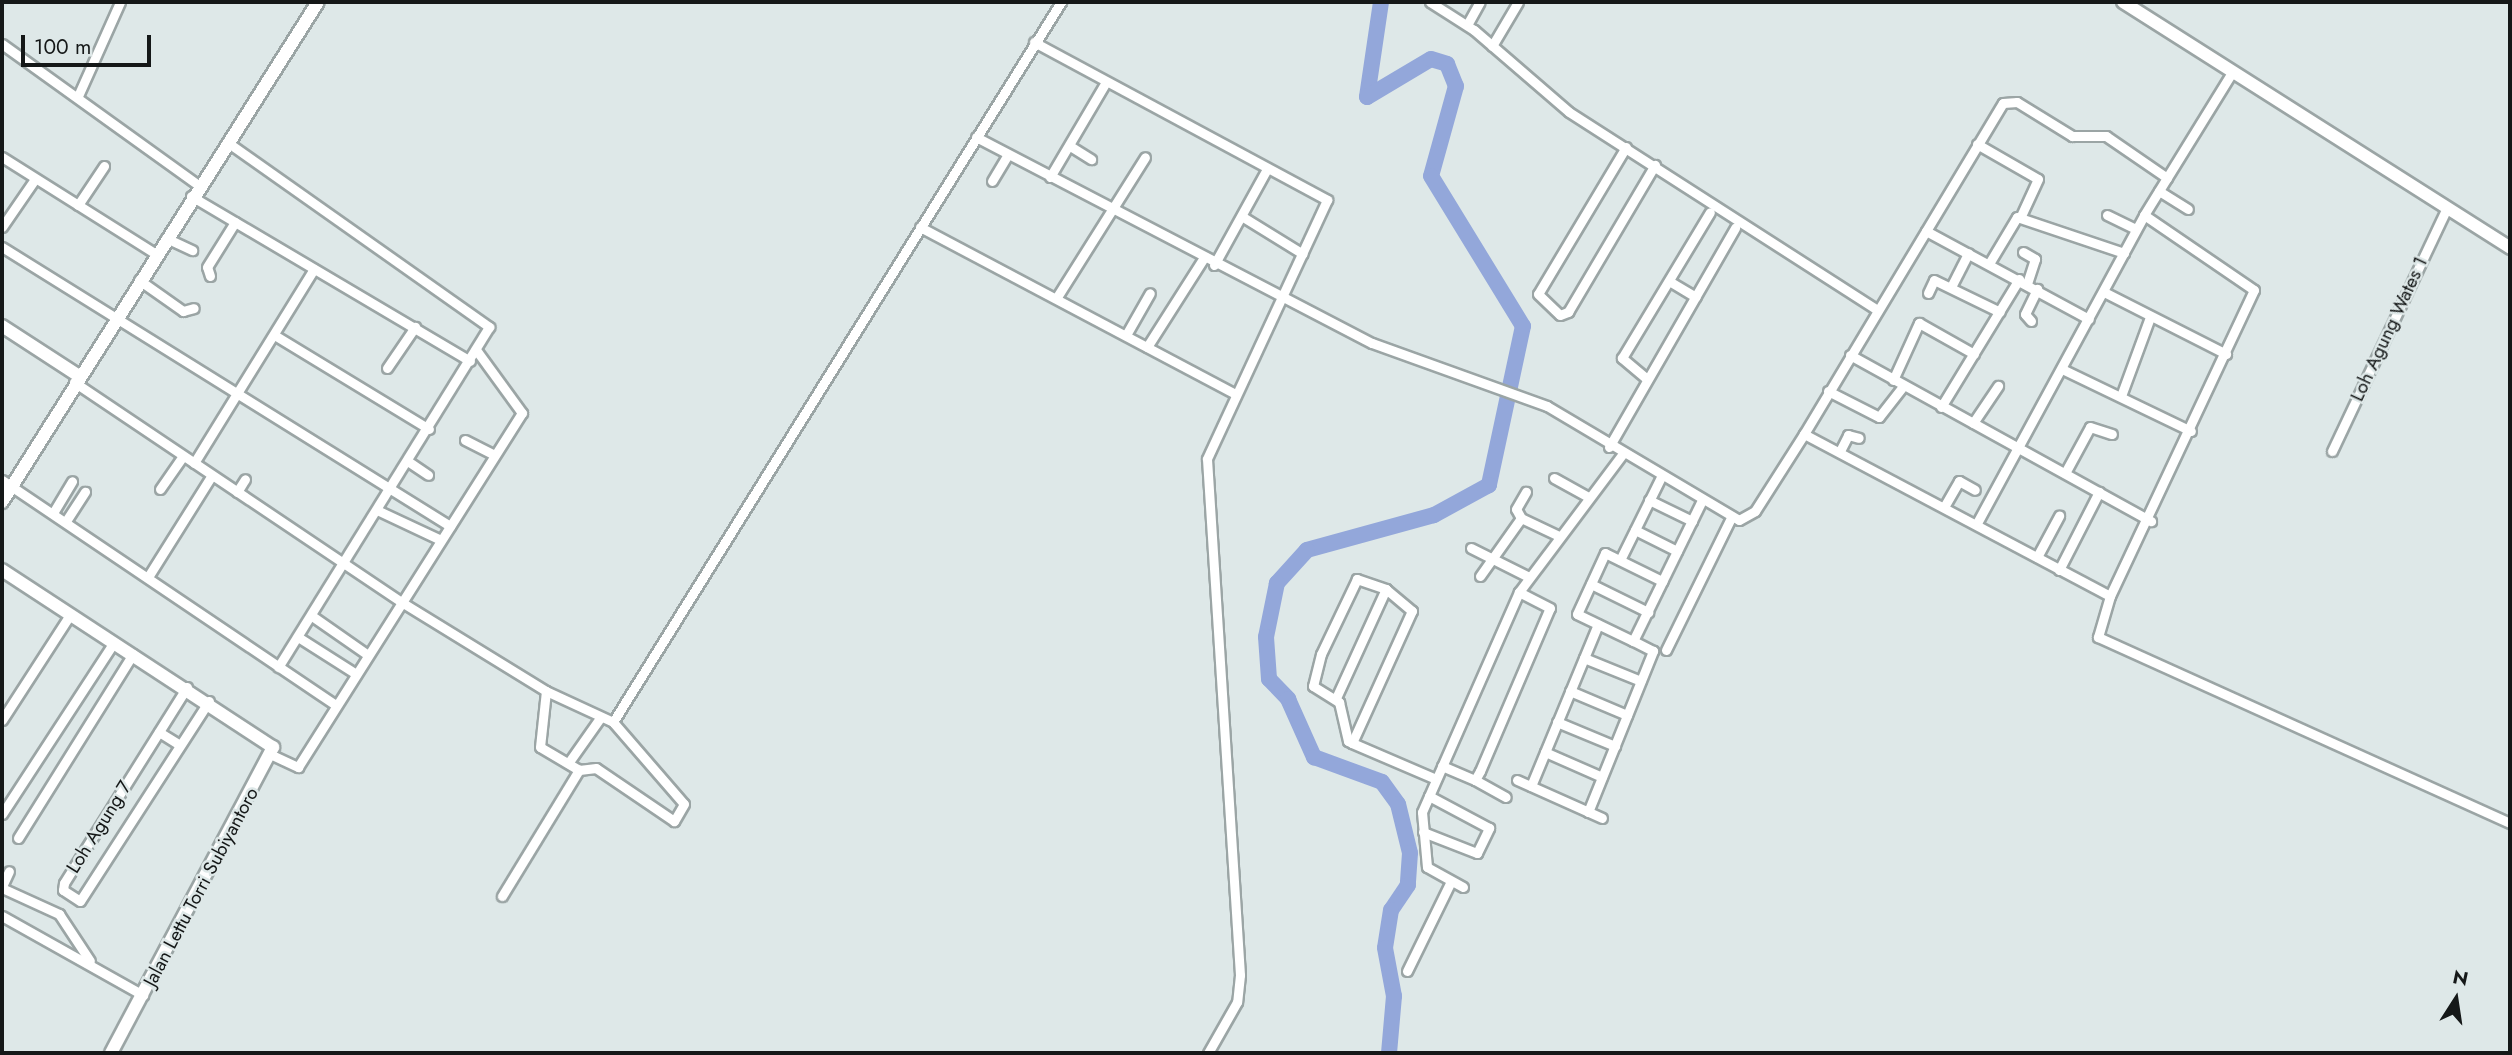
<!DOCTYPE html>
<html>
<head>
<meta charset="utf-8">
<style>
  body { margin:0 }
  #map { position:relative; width:2512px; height:1055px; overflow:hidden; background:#dee8e8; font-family:Jost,sans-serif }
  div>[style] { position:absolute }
  .river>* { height:16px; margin:-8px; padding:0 8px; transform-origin:8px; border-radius:8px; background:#93a7da }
  .roads { filter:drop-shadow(2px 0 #9ba5a5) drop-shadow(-2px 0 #9ba5a5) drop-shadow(0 2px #9ba5a5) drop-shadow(0 -2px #9ba5a5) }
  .minor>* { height:9px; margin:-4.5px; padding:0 4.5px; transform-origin:4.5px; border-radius:4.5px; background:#fff }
  .secondary>* { height:12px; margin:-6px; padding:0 6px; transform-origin:6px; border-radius:6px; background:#fff }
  span { translate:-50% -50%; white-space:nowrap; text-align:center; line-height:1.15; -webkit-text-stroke:5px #dee8e8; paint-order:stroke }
  .street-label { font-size:19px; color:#151818 }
  .frame { position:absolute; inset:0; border:4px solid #151818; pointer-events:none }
  .north { position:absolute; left:2421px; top:964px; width:70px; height:70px; -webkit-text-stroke:5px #dee8e8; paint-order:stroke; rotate:12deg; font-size:19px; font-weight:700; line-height:28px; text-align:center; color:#151818 }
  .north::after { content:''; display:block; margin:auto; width:24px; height:32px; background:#151818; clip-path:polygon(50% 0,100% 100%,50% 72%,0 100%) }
  .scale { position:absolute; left:21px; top:35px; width:130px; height:32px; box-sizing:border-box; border:4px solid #151818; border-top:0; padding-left:9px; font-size:21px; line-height:24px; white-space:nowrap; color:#151818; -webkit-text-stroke:5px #dee8e8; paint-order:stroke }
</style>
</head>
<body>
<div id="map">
  <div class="river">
    <i style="left:1381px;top:2px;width:96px;rotate:98.4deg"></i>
    <i style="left:1367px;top:97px;width:74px;rotate:-30.7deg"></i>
    <i style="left:1431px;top:59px;width:17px;rotate:17deg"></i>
    <i style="left:1447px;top:64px;width:24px;rotate:68deg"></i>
    <i style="left:1456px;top:86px;width:93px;rotate:105.5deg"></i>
    <i style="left:1431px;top:176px;width:176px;rotate:58.5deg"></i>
    <i style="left:1523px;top:326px;width:163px;rotate:102.1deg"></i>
    <i style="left:1489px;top:485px;width:63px;rotate:151.4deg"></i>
    <i style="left:1434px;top:515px;width:132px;rotate:164.6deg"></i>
    <i style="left:1307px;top:550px;width:45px;rotate:132.3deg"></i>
    <i style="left:1277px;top:583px;width:55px;rotate:101.5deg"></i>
    <i style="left:1266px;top:637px;width:42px;rotate:85.9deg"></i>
    <i style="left:1269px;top:679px;width:28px;rotate:46deg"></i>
    <i style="left:1288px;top:699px;width:64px;rotate:65.9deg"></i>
    <i style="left:1314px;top:757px;width:72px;rotate:20.2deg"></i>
    <i style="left:1382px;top:782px;width:27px;rotate:54deg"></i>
    <i style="left:1398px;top:804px;width:50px;rotate:76.2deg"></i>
    <i style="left:1410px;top:853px;width:32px;rotate:94deg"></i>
    <i style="left:1408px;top:885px;width:30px;rotate:124deg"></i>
    <i style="left:1391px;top:910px;width:38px;rotate:99deg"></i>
    <i style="left:1385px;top:948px;width:49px;rotate:79.4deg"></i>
    <i style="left:1394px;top:996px;width:57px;rotate:95deg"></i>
  </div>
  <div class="roads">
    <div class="minor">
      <i style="left:1430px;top:2px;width:52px;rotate:32.5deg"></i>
      <i style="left:1474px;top:30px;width:125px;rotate:40.8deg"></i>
      <i style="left:1569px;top:112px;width:366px;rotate:32.7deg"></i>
      <i style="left:1467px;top:25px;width:26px;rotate:-61deg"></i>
      <i style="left:1034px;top:42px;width:333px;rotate:28.3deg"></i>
      <i style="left:1327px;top:200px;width:285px;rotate:114.9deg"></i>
      <i style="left:1207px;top:459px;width:517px;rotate:86.34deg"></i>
      <i style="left:1240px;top:975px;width:27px;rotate:96deg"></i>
      <i style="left:1237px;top:1002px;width:59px;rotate:119.6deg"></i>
      <i style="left:2px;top:44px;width:241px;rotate:35.7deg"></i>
      <i style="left:1492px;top:46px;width:51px;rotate:-59.4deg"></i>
      <i style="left:78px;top:96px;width:103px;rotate:-65.9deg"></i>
      <i style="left:976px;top:137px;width:446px;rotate:27.5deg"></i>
      <i style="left:1372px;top:343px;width:186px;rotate:19.8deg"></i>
      <i style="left:1547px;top:406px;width:223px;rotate:30.7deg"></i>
      <i style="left:1739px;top:520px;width:18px;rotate:-29deg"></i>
      <i style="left:1755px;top:511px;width:91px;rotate:-57.5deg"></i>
      <i style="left:1804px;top:434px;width:346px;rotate:27.9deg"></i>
      <i style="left:2110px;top:596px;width:338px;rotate:-64.8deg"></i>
      <i style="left:2254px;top:290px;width:133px;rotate:-145.7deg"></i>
      <i style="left:227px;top:142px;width:321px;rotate:35.2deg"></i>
      <i style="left:489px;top:327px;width:400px;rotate:121.8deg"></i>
      <i style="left:1977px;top:144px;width:70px;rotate:29.8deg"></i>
      <i style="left:2038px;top:179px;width:43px;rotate:114.8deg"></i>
      <i style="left:1070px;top:146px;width:25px;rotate:32deg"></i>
      <i style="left:1626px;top:147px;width:171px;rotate:120.9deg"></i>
      <i style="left:1538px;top:294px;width:30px;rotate:44deg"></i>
      <i style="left:1560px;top:315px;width:9px;rotate:-21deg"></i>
      <i style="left:1568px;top:312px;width:171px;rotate:-59.4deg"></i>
      <i style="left:2px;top:157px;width:182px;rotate:32.2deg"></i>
      <i style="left:1050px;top:177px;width:110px;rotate:-59.5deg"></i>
      <i style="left:992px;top:181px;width:31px;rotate:-59deg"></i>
      <i style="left:2159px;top:191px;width:34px;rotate:32deg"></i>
      <i style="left:191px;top:196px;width:324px;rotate:30.6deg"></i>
      <i style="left:78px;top:205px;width:47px;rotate:-56.3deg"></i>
      <i style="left:2107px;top:215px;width:32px;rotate:26deg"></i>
      <i style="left:1243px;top:217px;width:70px;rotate:31.7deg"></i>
      <i style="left:2px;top:227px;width:58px;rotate:-55.5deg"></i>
      <i style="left:920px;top:227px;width:355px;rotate:27.9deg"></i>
      <i style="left:1926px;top:231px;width:185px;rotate:28.4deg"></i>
      <i style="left:166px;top:238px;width:29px;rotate:25deg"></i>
      <i style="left:2px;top:247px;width:528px;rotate:31.91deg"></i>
      <i style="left:2023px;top:252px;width:14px;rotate:30deg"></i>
      <i style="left:2035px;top:259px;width:25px;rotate:108deg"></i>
      <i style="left:1990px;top:262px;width:52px;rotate:-59deg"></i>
      <i style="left:2017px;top:217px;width:113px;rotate:18.6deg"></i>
      <i style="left:1214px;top:265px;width:110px;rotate:-61.1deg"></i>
      <i style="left:210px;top:276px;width:9px;rotate:-108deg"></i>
      <i style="left:207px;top:267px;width:53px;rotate:-58.1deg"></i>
      <i style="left:139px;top:280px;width:54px;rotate:35.2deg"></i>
      <i style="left:183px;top:311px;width:11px;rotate:-15deg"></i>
      <i style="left:1669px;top:281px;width:31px;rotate:31deg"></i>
      <i style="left:1951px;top:287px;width:38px;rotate:-63deg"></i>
      <i style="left:2104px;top:292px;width:137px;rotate:26.9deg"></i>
      <i style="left:1928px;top:293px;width:14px;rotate:-65deg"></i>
      <i style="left:1934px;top:280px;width:73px;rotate:25.9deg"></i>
      <i style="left:1057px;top:297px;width:165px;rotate:-57.8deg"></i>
      <i style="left:2031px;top:321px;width:9px;rotate:-131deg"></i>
      <i style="left:2025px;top:314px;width:28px;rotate:-64deg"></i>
      <i style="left:1126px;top:335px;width:48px;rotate:-60.3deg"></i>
      <i style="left:276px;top:336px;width:179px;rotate:31.3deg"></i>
      <i style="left:1147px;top:347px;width:104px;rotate:-57.5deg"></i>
      <i style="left:1850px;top:355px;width:344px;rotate:28.9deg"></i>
      <i style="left:387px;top:368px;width:50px;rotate:-55.7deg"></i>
      <i style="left:2062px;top:369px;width:143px;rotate:25.7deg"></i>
      <i style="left:1647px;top:379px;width:33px;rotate:-140deg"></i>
      <i style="left:1622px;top:358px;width:170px;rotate:-58.9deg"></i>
      <i style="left:1893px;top:380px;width:63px;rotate:-65.5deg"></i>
      <i style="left:1919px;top:323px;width:63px;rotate:29.4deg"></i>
      <i style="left:74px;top:382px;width:396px;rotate:33.9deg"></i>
      <i style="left:403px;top:603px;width:168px;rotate:31.6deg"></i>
      <i style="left:546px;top:691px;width:74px;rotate:24.8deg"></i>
      <i style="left:613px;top:722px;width:108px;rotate:49.1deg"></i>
      <i style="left:684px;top:804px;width:20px;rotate:120deg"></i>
      <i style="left:674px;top:821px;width:94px;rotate:-145.8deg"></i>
      <i style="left:596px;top:768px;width:17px;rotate:173deg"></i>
      <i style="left:579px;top:770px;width:45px;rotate:-149.5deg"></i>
      <i style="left:540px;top:747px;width:56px;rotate:-83.9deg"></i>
      <i style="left:1828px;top:391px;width:57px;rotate:27deg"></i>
      <i style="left:1879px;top:417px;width:39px;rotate:-52deg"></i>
      <i style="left:2121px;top:396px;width:84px;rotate:-69.8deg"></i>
      <i style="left:1941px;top:407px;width:150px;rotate:-58.6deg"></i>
      <i style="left:1973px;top:423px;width:45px;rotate:-56deg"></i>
      <i style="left:1804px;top:434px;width:386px;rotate:-59deg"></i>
      <i style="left:2003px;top:103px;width:14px;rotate:-4deg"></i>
      <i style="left:2017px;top:102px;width:65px;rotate:31.7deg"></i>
      <i style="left:2072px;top:136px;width:34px"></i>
      <i style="left:2106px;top:136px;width:74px;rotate:34.5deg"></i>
      <i style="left:465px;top:440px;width:31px;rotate:27deg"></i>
      <i style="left:1609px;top:447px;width:253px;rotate:-60.1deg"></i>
      <i style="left:1840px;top:451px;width:18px;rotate:-63deg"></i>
      <i style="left:1848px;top:435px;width:11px;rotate:15deg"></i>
      <i style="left:2332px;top:451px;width:269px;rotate:-64.7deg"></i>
      <i style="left:409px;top:462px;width:23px;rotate:34deg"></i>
      <i style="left:194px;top:463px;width:228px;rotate:-58.3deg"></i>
      <i style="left:2065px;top:473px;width:52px;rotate:-61.5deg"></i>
      <i style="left:2090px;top:427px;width:23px;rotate:18deg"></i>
      <i style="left:1554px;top:478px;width:39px;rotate:29deg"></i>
      <i style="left:2px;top:480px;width:403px;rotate:34deg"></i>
      <i style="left:160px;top:489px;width:40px;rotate:-55.1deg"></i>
      <i style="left:237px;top:492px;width:15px;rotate:-58deg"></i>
      <i style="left:1649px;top:500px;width:48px;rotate:26deg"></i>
      <i style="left:1944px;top:507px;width:30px;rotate:-60deg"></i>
      <i style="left:1959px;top:481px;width:18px;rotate:29deg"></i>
      <i style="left:379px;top:511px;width:68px;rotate:25.1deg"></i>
      <i style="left:53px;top:513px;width:37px;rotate:-59deg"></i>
      <i style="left:1521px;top:518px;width:10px;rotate:-119deg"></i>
      <i style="left:1516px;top:509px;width:20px;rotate:-60deg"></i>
      <i style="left:66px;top:521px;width:35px;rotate:-57deg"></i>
      <i style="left:1977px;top:523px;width:350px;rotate:-61.5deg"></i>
      <i style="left:2144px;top:215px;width:169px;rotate:-58.3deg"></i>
      <i style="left:1635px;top:530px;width:47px;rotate:26.6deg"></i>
      <i style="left:1471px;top:548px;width:65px;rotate:26.6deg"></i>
      <i style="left:2037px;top:557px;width:47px;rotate:-61.8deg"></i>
      <i style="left:1620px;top:560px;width:93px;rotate:-63.7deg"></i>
      <i style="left:2059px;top:570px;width:88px;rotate:-62.9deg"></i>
      <i style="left:1480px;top:576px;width:71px;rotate:-54.7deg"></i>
      <i style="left:1521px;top:518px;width:42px;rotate:25.3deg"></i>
      <i style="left:148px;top:577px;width:120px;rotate:-57.9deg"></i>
      <i style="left:1591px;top:584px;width:64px;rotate:26.2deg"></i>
      <i style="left:2110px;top:596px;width:43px;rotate:106.3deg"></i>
      <i style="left:2098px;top:637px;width:452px;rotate:24.3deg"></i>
      <i style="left:312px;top:616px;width:68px;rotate:34.9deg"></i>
      <i style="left:298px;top:637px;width:69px;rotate:32.5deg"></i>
      <i style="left:1633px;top:641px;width:62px;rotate:-154.3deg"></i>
      <i style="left:1577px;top:614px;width:67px;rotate:-65.3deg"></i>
      <i style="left:1605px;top:553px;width:64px;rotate:26.2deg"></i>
      <i style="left:1666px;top:650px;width:149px;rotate:-63.8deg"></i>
      <i style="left:1584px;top:658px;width:61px;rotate:22deg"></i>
      <i style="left:187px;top:687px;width:231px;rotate:122.1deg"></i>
      <i style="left:64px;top:883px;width:7px;rotate:98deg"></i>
      <i style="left:63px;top:890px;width:20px;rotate:33deg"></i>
      <i style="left:80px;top:901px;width:238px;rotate:-57.2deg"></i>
      <i style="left:1570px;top:691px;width:62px;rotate:22.8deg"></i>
      <i style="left:1336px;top:698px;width:120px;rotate:-65.4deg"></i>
      <i style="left:2px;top:720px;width:125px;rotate:-57.1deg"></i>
      <i style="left:613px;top:722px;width:848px;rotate:-58.11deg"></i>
      <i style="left:1557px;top:722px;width:63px;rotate:22.5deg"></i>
      <i style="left:159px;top:732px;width:22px;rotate:32deg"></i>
      <i style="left:1352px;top:743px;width:145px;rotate:-65.6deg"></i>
      <i style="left:1412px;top:611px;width:34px;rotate:-140deg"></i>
      <i style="left:1386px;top:589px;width:31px;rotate:-161deg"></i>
      <i style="left:1357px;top:579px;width:83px;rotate:115.6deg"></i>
      <i style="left:1321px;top:654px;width:33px;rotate:104deg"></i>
      <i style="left:1313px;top:686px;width:31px;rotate:32deg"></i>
      <i style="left:1339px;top:702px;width:40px;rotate:77deg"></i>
      <i style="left:1348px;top:741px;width:4px;rotate:27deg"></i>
      <i style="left:1352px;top:743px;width:91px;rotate:23.2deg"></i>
      <i style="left:1545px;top:752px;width:62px;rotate:23.7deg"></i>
      <i style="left:272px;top:755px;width:29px;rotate:25deg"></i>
      <i style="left:298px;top:767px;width:419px;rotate:-57.7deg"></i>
      <i style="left:522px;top:413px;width:77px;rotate:-126deg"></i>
      <i style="left:569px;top:762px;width:54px;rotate:-54.8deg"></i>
      <i style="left:1442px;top:766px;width:36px;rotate:23deg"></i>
      <i style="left:1475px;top:780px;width:10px;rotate:-61deg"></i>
      <i style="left:1480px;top:771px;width:177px;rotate:-66.8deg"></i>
      <i style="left:1550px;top:608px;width:35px;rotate:-153deg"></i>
      <i style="left:1475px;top:780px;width:35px;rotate:29deg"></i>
      <i style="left:1517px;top:780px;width:93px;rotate:24.1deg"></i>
      <i style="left:1531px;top:786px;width:175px;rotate:-67.5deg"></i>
      <i style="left:1588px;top:812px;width:174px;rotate:-68deg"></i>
      <i style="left:1653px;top:651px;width:22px;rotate:-153deg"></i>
      <i style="left:1633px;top:641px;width:157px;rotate:-63.9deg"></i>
      <i style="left:2px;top:814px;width:205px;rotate:-56.9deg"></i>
      <i style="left:1423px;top:832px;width:58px;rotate:21.3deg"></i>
      <i style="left:1477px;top:853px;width:28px;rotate:-64deg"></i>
      <i style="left:1489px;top:828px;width:68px;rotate:-151.9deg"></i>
      <i style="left:18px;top:838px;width:217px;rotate:-58deg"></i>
      <i style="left:3px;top:884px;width:14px;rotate:-65deg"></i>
      <i style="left:1463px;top:887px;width:41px;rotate:-150.9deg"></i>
      <i style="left:1427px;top:867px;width:55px;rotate:-95.2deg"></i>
      <i style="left:1422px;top:812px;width:240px;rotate:-66.2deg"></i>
      <i style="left:1519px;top:592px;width:171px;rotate:-53.1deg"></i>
      <i style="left:2px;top:888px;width:63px;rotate:24.5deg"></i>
      <i style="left:59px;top:914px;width:56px;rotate:56.6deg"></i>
      <i style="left:502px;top:896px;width:148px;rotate:-58.6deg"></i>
      <i style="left:2px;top:916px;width:162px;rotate:29.3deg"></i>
      <i style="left:1407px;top:971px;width:100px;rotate:-63.9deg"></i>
    </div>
    <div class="secondary">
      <i style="left:2123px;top:2px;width:459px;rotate:32.4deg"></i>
      <i style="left:2px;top:326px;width:92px;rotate:33deg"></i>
      <i style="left:2px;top:502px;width:591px;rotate:-57.71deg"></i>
      <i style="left:2px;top:570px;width:324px;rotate:33.2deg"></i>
      <i style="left:273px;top:747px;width:346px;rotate:117.9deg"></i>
    </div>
  </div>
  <div class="street-label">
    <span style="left:2389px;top:329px;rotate:-65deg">Loh Agung Wates 1</span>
    <span style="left:99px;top:827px;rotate:-58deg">Loh Agung 7</span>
    <span style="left:201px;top:887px;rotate:-62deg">Jalan Lettu Torri Subiyantoro</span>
  </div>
  <div class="frame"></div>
  <div class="north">N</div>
  <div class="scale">100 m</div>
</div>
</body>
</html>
